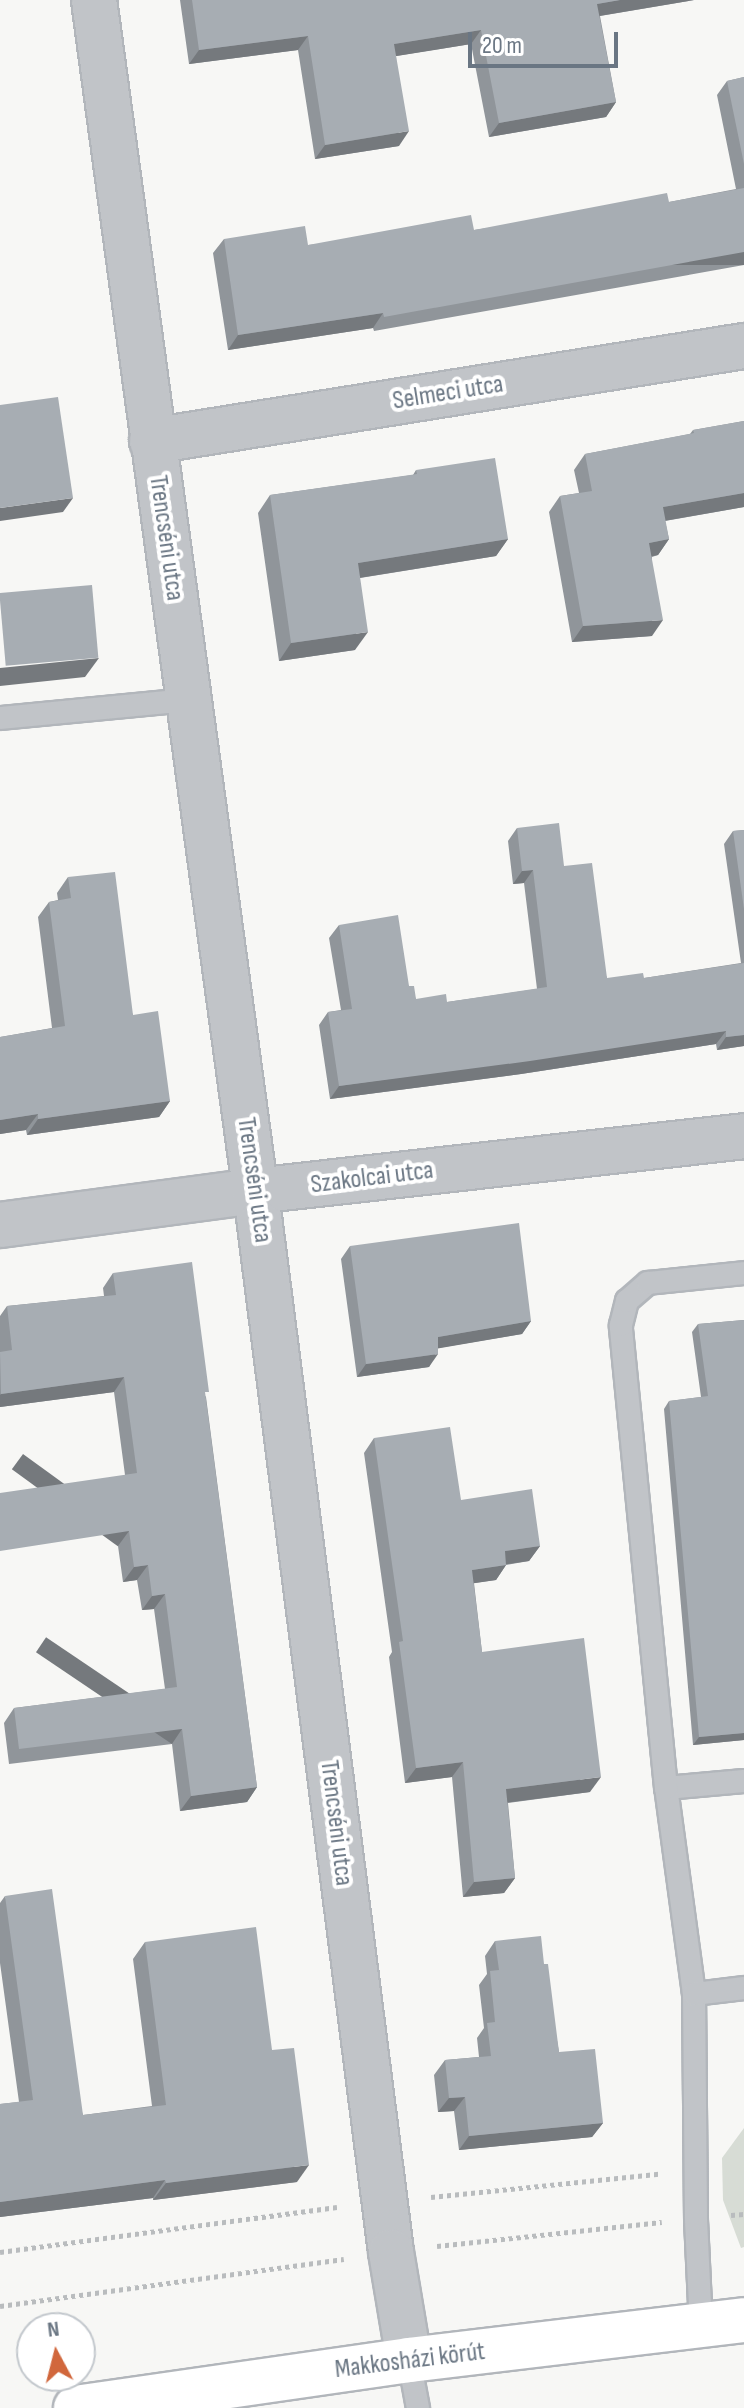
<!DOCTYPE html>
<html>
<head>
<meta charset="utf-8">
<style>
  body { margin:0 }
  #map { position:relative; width:744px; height:2408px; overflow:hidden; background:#f7f7f5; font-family:"Sofia Sans Condensed",sans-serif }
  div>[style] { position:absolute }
  .green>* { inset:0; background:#d7dcd5 }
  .path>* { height:5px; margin-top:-2.5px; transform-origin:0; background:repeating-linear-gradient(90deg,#b9bcbe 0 4px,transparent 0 8px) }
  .roads { filter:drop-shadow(2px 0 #b2b6bb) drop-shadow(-2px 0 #b2b6bb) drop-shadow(0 2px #b2b6bb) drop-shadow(0 -2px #b2b6bb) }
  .service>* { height:22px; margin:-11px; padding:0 11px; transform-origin:11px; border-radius:11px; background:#c1c4c8 }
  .minor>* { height:44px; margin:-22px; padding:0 22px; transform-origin:22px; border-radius:22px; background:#c1c4c8 }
  .tertiary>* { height:44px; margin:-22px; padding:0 22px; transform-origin:22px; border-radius:22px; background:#c1c4c8 }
  .secondary>* { height:44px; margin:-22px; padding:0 22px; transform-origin:22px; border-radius:22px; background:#fff }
  .wall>* { inset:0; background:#90959a }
  .shaded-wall>* { inset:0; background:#75797d; transform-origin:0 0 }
  .building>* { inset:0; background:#a7adb3; transform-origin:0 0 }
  span { translate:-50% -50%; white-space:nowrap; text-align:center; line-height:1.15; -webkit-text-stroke:8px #fff; paint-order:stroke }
  .street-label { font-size:26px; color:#6a7683 }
  .north { position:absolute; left:16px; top:2312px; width:80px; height:80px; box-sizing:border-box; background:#fff; border:2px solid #c3c8cd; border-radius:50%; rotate:353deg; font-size:22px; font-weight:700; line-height:32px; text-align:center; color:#6a7683 }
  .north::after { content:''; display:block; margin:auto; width:28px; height:36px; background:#d1673c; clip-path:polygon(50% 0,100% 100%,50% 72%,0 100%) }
  .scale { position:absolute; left:468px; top:32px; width:150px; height:36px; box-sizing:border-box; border:4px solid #6a7683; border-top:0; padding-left:10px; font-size:24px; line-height:28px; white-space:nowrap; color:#6a7683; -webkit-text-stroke:6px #fff; paint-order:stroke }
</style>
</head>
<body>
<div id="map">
  <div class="green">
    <i style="clip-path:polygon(744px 2128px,744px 2247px,741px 2248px,723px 2200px,722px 2158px)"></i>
  </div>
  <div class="path">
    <i style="left:431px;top:2197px;width:229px;rotate:-5.8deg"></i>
    <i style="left:731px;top:2215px;width:13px;rotate:-4deg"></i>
    <i style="left:437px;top:2246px;width:226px;rotate:-6.1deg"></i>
    <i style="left:0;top:2252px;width:340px;rotate:-7.6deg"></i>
    <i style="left:0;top:2306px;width:347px;rotate:-7.8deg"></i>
  </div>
  <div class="roads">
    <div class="service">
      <i style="left:0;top:718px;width:188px;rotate:-5.5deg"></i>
      <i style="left:666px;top:1788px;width:78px;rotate:-5.1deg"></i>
      <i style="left:694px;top:1994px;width:208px;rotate:-97.7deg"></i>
      <i style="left:666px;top:1788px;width:465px;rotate:-95.6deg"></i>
      <i style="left:621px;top:1325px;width:25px;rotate:-76deg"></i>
      <i style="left:627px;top:1301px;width:28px;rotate:-41deg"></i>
      <i style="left:648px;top:1283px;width:97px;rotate:-5.9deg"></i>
      <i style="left:701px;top:2326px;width:107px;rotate:-92.7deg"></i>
      <i style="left:696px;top:2219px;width:225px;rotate:-90.5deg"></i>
      <i style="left:694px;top:1994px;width:50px;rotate:-6.8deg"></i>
      <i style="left:409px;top:2360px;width:49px;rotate:79.4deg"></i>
    </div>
    <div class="minor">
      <i style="left:152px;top:441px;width:600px;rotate:-9.12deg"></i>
      <i style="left:0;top:1225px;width:257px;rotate:-7.6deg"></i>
      <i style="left:255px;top:1191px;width:492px;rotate:-6.4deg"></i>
    </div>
    <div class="tertiary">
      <i style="left:94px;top:0;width:1236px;rotate:82.28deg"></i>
      <i style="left:260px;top:1225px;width:1035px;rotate:82.73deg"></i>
      <i style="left:391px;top:2252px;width:109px;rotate:80.5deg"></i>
    </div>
    <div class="secondary">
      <i style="left:76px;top:2408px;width:336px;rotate:-8.2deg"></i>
      <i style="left:409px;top:2360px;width:337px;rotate:-6.8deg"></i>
    </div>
  </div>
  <div class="wall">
    <i style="clip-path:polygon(180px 0,694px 0,600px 16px,616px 102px,606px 117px,489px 137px,471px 44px,396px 56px,399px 146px,315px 159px,298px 50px,189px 64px)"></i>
    <i style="clip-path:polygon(744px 77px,744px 265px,374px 331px,373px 328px,228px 350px,213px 253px,224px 239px,308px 245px,474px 230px,669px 202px,736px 189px,717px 95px,727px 81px)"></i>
    <i style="clip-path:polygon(744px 421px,744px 507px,665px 521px,669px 539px,658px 555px,652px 557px,652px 636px,572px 642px,549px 512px,560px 496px,579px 493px,574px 470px,585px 454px,690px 434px,693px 430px)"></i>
    <i style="clip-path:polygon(416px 470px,508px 539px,496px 556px,360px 578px,355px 650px,279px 661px,258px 513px,270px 495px,413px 475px)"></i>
    <i style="clip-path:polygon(517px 828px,564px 866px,607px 978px,644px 978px,741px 963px,724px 844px,733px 831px,744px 830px,744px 1046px,717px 1050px,716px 1044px,521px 1074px,330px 1099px,319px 1025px,328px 1012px,341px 1010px,329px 938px,339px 925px,409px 986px,416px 999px,447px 1002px,537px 989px,524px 883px,513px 884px,508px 841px)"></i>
    <i style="clip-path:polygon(68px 877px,133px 1015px,170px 1101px,159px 1117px,27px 1135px,26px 1130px,0 1134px,0 1037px,52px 1028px,38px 917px,49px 902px,58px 900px,57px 893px)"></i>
    <i style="clip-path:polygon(350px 1246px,531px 1321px,522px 1334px,438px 1348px,429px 1367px,357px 1377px,341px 1259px)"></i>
    <i style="clip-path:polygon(113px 1273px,206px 1397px,257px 1787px,247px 1802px,180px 1811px,172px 1744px,9px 1764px,4px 1723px,14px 1708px,165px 1689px,154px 1609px,142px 1610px,137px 1580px,123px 1582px,118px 1546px,125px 1475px,114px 1392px,0 1407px,0 1316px,7px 1306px,104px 1296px,103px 1288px)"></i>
    <i style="clip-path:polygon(744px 1320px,744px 1740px,693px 1745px,664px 1409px,669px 1401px,701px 1397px,692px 1332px,698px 1324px)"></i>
    <i style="clip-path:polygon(374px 1438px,461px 1500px,540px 1546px,529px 1561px,506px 1565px,496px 1580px,474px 1583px,482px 1652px,590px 1792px,508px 1803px,515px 1878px,504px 1893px,463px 1897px,452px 1777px,405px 1783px,389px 1657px,392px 1652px,364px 1453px)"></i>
    <i style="clip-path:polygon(5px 1896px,83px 2115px,152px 2106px,133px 1959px,145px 1942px,272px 2050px,297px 2182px,153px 2200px,153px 2198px,0 2217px,0 2104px,19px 2102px,0 1963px,0 1903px)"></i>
    <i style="clip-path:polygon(495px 1941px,544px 1964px,559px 2052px,603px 2123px,592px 2137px,459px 2150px,454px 2111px,438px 2112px,434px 2075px,445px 2060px,479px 2057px,477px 2038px,484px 2028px,479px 1985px,487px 1974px,485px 1956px)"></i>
  </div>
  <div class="shaded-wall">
    <i style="clip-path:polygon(620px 0,694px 0,587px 18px,597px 4px)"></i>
    <i style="clip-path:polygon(481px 30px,471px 44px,384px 58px,394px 44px)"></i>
    <i style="clip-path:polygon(308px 36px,298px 50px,189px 64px,199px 50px)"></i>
    <i style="clip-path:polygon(616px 102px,606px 117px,489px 137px,499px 123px)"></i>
    <i style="clip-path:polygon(409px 131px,399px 146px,315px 159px,325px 145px)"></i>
    <i style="left:744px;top:252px;width:13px;height:366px;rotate:90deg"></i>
    <i style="clip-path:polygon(383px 313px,373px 328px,228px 350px,238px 335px)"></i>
    <i style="clip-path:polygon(744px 493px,744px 507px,652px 523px,663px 507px)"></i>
    <i style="clip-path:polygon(73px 498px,63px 512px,0 521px,0 508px)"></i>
    <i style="clip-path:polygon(508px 539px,496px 556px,346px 580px,358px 563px)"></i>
    <i style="clip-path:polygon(669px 539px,658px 555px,638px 559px,649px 543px)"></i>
    <i style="clip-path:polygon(663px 620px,652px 636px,572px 642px,583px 626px)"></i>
    <i style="clip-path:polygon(368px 632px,355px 650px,279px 661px,291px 643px)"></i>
    <i style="clip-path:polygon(99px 658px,85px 677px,0 686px,0 668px)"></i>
    <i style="clip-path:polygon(533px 870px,524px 883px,513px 884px,522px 871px)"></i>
    <i style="clip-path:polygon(726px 1031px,716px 1044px,521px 1074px,330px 1099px,339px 1086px)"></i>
    <i style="clip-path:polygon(744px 1035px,744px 1046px,717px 1050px,726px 1037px)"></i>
    <i style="clip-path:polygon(170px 1101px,159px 1117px,27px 1135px,38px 1119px)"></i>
    <i style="clip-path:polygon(38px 1114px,26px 1130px,0 1134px,0 1120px)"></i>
    <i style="clip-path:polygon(531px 1321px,522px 1334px,429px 1350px,438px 1337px)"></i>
    <i style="clip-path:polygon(438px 1354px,429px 1367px,357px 1377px,366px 1364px)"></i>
    <i style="clip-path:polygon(124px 1377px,114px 1392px,0 1407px,0 1395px,1px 1394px)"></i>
    <i style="left:129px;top:1531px;width:19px;height:131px;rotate:126deg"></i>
    <i style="clip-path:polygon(540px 1546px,529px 1561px,494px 1566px,505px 1551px)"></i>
    <i style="clip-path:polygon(148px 1565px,137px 1580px,123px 1582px,134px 1567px)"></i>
    <i style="clip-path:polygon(506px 1565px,496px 1580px,462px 1585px,472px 1570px)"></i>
    <i style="clip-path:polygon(165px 1594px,154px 1609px,142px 1610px,152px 1596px)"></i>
    <i style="left:182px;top:1729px;width:18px;height:164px;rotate:124deg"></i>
    <i style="clip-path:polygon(744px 1733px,744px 1740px,693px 1745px,699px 1737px)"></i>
    <i style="clip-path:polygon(463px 1762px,452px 1777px,405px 1783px,416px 1768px)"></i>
    <i style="clip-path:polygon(601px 1777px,590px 1792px,496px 1804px,506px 1789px)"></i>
    <i style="clip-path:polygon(257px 1787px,247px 1802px,180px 1811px,191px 1796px)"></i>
    <i style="clip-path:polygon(515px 1878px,504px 1893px,463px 1897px,474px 1882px)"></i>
    <i style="clip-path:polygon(465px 2097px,454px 2111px,438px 2112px,449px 2098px)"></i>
    <i style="clip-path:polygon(603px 2123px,592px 2137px,459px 2150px,469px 2136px)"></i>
    <i style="clip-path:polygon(309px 2165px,297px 2182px,153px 2200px,166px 2183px)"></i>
    <i style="clip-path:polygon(165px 2180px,153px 2198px,0 2217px,0 2202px)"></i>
  </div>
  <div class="building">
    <i style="clip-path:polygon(192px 0,620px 0,597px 4px,616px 102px,499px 123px,481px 30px,394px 44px,409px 131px,325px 145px,308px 36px,199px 50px)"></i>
    <i style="clip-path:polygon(744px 77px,744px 164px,727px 81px)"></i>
    <i style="clip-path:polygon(744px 188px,744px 252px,384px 317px,383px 313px,238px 335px,224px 239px,305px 226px,308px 245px,471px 215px,474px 230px,667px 193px,669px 202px)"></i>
    <i style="clip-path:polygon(58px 397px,73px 498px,0 508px,0 405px)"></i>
    <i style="clip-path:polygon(744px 421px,744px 493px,663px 507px,669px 539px,649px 543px,663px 620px,583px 626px,560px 496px,592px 491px,585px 454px,694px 433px,693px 430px)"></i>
    <i style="clip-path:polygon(495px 458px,508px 539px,358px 563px,368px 632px,291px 643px,270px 495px,417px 474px,416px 470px)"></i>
    <i style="left:92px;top:585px;width:73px;height:93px;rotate:85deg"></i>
    <i style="clip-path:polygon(559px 823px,564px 866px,592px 863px,607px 978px,643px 973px,644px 978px,744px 963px,744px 1035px,726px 1037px,726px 1031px,530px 1061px,339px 1086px,328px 1012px,352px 1009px,339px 925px,398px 915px,409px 986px,414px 986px,416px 999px,446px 994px,447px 1002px,547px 987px,533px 870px,522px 871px,517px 828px)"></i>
    <i style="clip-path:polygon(744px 830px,744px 909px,733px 831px)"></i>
    <i style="clip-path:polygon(115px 872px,133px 1015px,158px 1011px,170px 1101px,38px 1119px,38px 1114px,0 1120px,0 1037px,65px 1026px,49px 902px,71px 898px,68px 877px)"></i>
    <i style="clip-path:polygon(519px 1223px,531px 1321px,438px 1337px,438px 1354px,366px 1364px,350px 1246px)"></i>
    <i style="clip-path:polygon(192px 1262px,209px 1392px,205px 1392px,257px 1787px,191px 1796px,182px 1729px,19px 1749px,14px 1708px,177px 1687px,165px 1594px,152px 1596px,148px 1565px,134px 1567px,129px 1531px,0 1551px,0 1493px,137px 1473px,124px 1377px,1px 1394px,0 1352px,12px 1350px,7px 1306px,116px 1295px,113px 1273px)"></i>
    <i style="clip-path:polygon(744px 1320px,744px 1733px,699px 1737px,669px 1401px,708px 1396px,698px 1324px)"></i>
    <i style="clip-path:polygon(450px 1427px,461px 1500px,532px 1489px,540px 1546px,505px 1551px,506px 1565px,472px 1570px,482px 1652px,584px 1638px,601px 1777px,506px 1789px,515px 1878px,474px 1882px,463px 1762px,416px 1768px,399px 1642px,403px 1641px,374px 1438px)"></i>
    <i style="clip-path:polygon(52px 1889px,83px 2115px,166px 2105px,145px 1942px,256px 1927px,272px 2050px,294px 2048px,309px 2165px,166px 2183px,165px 2180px,0 2202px,0 2104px,33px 2100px,5px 1896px)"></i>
    <i style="clip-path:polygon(541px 1936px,544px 1964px,548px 1964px,559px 2052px,595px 2049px,603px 2123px,469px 2136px,465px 2097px,449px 2098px,445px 2060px,491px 2056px,487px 2023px,495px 2022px,490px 1971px,499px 1970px,495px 1941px)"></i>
  </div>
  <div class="street-label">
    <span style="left:448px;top:393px;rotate:-9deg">Selmeci utca</span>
    <span style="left:166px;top:538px;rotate:82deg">Trencséni utca</span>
    <span style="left:372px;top:1178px;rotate:-7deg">Szakolcai utca</span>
    <span style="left:254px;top:1180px;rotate:82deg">Trencséni utca</span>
    <span style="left:336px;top:1823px;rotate:83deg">Trencséni utca</span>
    <span style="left:410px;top:2361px;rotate:-7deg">Makkosházi körút</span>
  </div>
  <div class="north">N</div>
  <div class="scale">20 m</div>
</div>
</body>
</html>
